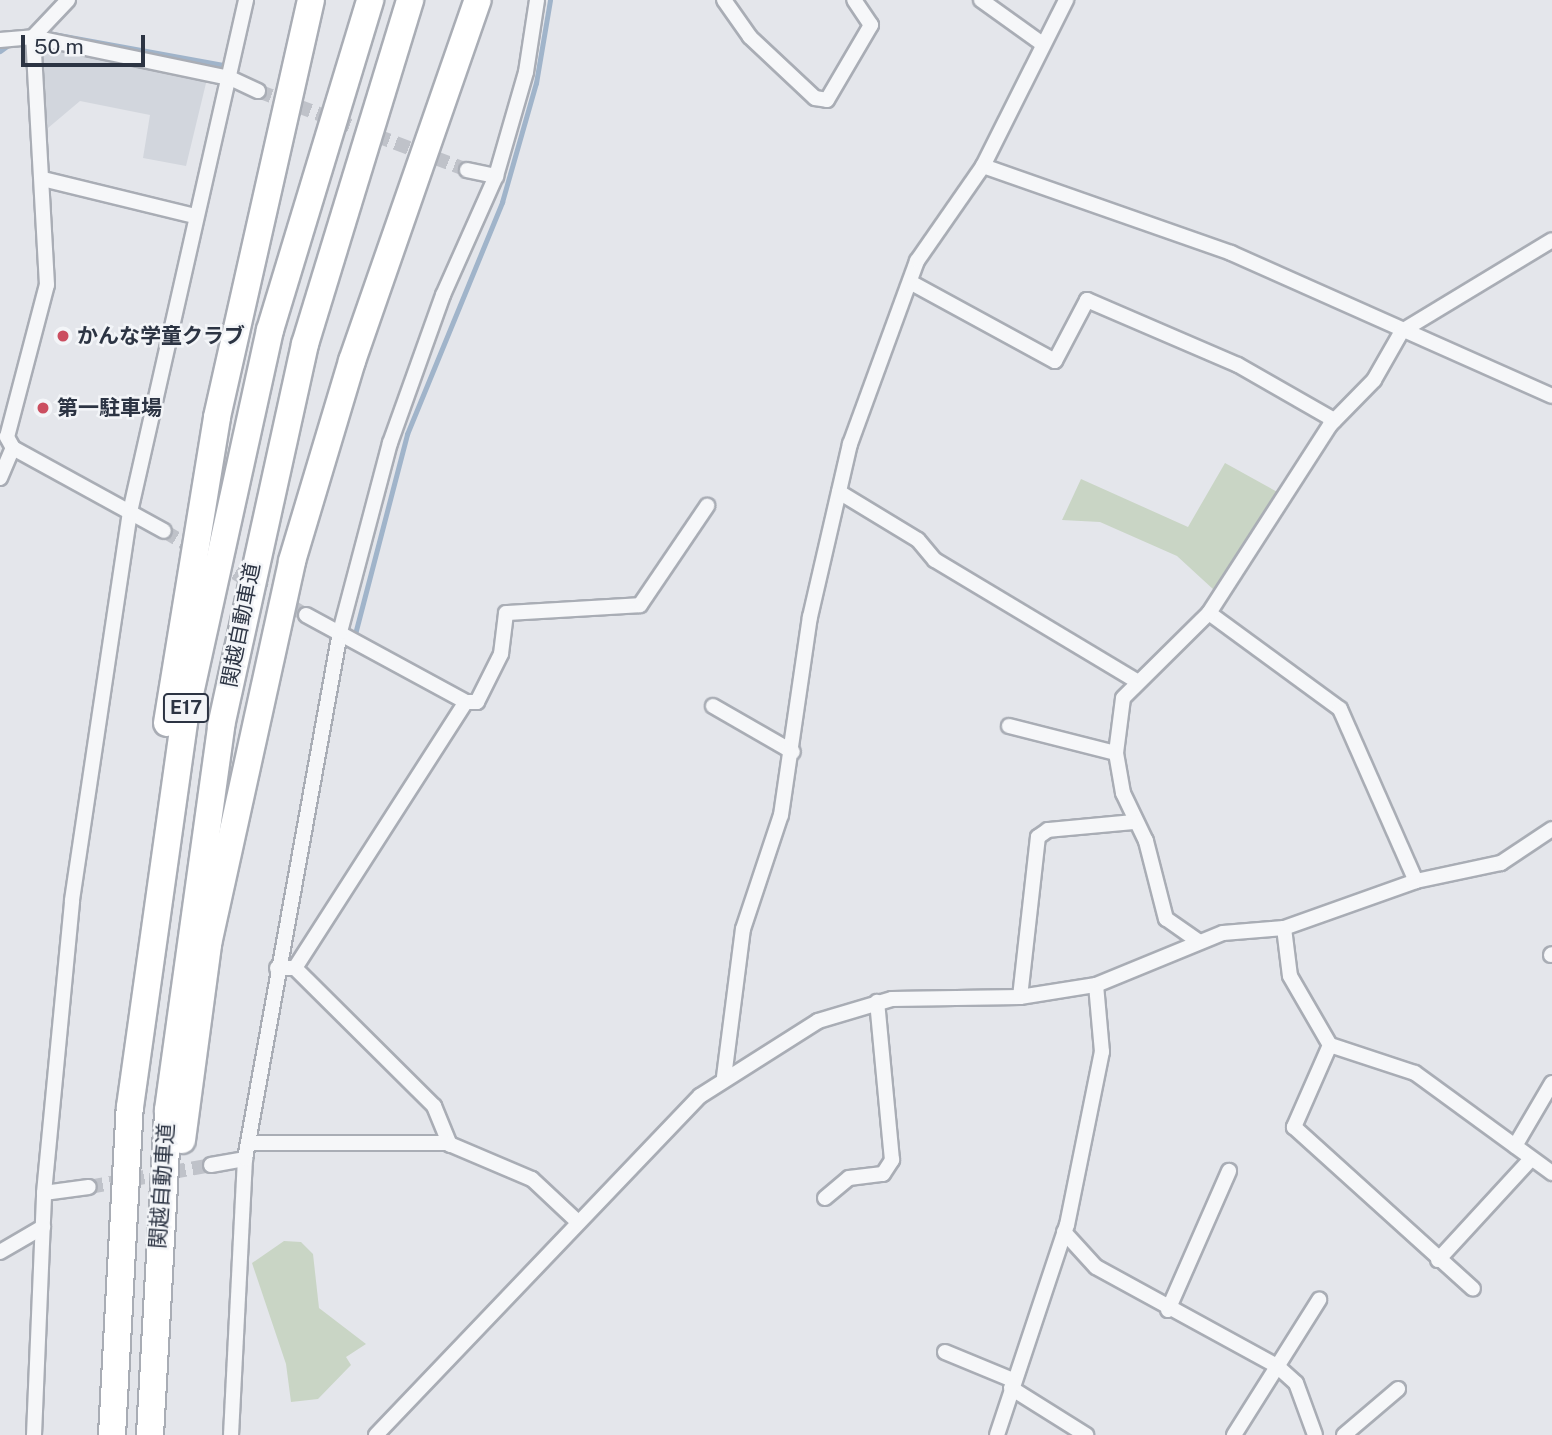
<!DOCTYPE html>
<html>
<head>
<meta charset="utf-8">
<style>
  body { margin:0 }
  #map { position:relative; width:1552px; height:1435px; overflow:hidden; background:#e4e6eb; font-family:"Public Sans","Noto Sans JP",sans-serif }
  div>[style] { position:absolute }
  .built>* { inset:0; background:#d2d6dd }
  .green>* { inset:0; background:#c9d5c5 }
  .stream>* { height:5px; margin:-2.5px; padding:0 2.5px; transform-origin:2.5px; border-radius:2.5px; background:#a0b4ca }
  .street-tunnel>* { height:14px; margin-top:-7px; transform-origin:0; background:repeating-linear-gradient(90deg,#bfc2c9 0 14px,transparent 0 21px) }
  .roads { filter:drop-shadow(2px 0 #a9adb5) drop-shadow(-2px 0 #a9adb5) drop-shadow(0 2px #a9adb5) drop-shadow(0 -2px #a9adb5) }
  .street>* { height:14px; margin:-7px; padding:0 7px; transform-origin:7px; border-radius:7px; background:#f6f7f9 }
  .highway>* { height:26px; margin:-13px; padding:0 13px; transform-origin:13px; border-radius:13px; background:#fff }
  .dots>* { width:19px; height:19px; translate:-50% -50%; box-sizing:border-box; border:4px solid #f3f5f8; border-radius:50% }
  span { translate:-50% -50%; white-space:nowrap; text-align:center; line-height:1.15; -webkit-text-stroke:5px #f3f5f8; paint-order:stroke }
  .shield-label span { padding:2px 5px; background:#f3f5f8; border:2px solid; border-radius:5px; -webkit-text-stroke-width:0 }
  .shield-label { font-size:19px; color:#2c3443; font-weight:700 }
  .poi-label { font-size:21px; color:#2c3443; font-weight:700 }
  .left { translate:0 -50%; text-align:left }
  .street-label { font-size:21px; color:#2c3443 }
  .scale { position:absolute; left:21px; top:35px; width:124px; height:32px; box-sizing:border-box; border:4px solid #2c3443; border-top:0; padding-left:9px; font-size:21px; line-height:24px; white-space:nowrap; color:#2c3443; -webkit-text-stroke:5px #f3f5f8; paint-order:stroke }
</style>
</head>
<body>
<div id="map">
  <div class="built">
    <i style="clip-path:polygon(40px 46px,207px 79px,186px 166px,143px 158px,150px 115px,80px 101px,48px 128px,39px 105px)"></i>
  </div>
  <div class="green">
    <i style="clip-path:polygon(1225px 463px,1281px 494px,1214px 590px,1177px 556px,1100px 522px,1062px 520px,1081px 479px,1188px 527px)"></i>
    <i style="clip-path:polygon(284px 1241px,301px 1242px,313px 1254px,319px 1308px,366px 1344px,346px 1357px,351px 1365px,318px 1399px,291px 1402px,286px 1364px,252px 1263px)"></i>
  </div>
  <div class="stream">
    <i style="left:42px;top:32px;width:184px;rotate:10.3deg"></i>
    <i style="left:0;top:51px;width:9px;rotate:-36deg"></i>
    <i style="left:355px;top:634px;width:207px;rotate:-75.4deg"></i>
    <i style="left:407px;top:434px;width:251px;rotate:-67.7deg"></i>
    <i style="left:502px;top:202px;width:124px;rotate:-74.1deg"></i>
    <i style="left:536px;top:83px;width:84px;rotate:-80.4deg"></i>
  </div>
  <div class="street-tunnel">
    <i style="left:258px;top:91px;width:223px;rotate:20.7deg"></i>
    <i style="left:164px;top:531px;width:41px;rotate:31deg"></i>
    <i style="left:217px;top:562px;width:104px;rotate:30.8deg"></i>
    <i style="left:89px;top:1187px;width:124px;rotate:-10.2deg"></i>
  </div>
  <div class="roads">
    <div class="street">
      <i style="left:724px;top:0;width:45px;rotate:54.9deg"></i>
      <i style="left:750px;top:37px;width:89px;rotate:43.2deg"></i>
      <i style="left:815px;top:98px;width:12px;rotate:9deg"></i>
      <i style="left:827px;top:100px;width:87px;rotate:-59.6deg"></i>
      <i style="left:871px;top:25px;width:30px;rotate:-124deg"></i>
      <i style="left:981px;top:0;width:74px;rotate:35.6deg"></i>
      <i style="left:0;top:40px;width:33px;rotate:-5deg"></i>
      <i style="left:33px;top:37px;width:201px;rotate:11.8deg"></i>
      <i style="left:230px;top:78px;width:31px;rotate:25deg"></i>
      <i style="left:983px;top:166px;width:263px;rotate:19.3deg"></i>
      <i style="left:1231px;top:253px;width:351px;rotate:24deg"></i>
      <i style="left:467px;top:170px;width:30px;rotate:12deg"></i>
      <i style="left:43px;top:179px;width:156px;rotate:13.7deg"></i>
      <i style="left:910px;top:282px;width:165px;rotate:28.6deg"></i>
      <i style="left:1055px;top:361px;width:69px;rotate:-62.3deg"></i>
      <i style="left:1087px;top:300px;width:164px;rotate:23.3deg"></i>
      <i style="left:1238px;top:365px;width:111px;rotate:29.8deg"></i>
      <i style="left:13px;top:448px;width:13px;rotate:-119deg"></i>
      <i style="left:7px;top:437px;width:157px;rotate:-75.3deg"></i>
      <i style="left:47px;top:285px;width:248px;rotate:-93.2deg"></i>
      <i style="left:33px;top:37px;width:51px;rotate:-46.6deg"></i>
      <i style="left:0;top:478px;width:33px;rotate:-67deg"></i>
      <i style="left:13px;top:448px;width:172px;rotate:28.8deg"></i>
      <i style="left:839px;top:492px;width:92px;rotate:31.3deg"></i>
      <i style="left:918px;top:540px;width:26px;rotate:50deg"></i>
      <i style="left:935px;top:560px;width:233px;rotate:31deg"></i>
      <i style="left:1209px;top:613px;width:162px;rotate:36.2deg"></i>
      <i style="left:1340px;top:709px;width:188px;rotate:66.2deg"></i>
      <i style="left:306px;top:615px;width:182px;rotate:28.5deg"></i>
      <i style="left:466px;top:702px;width:11px"></i>
      <i style="left:477px;top:702px;width:54px;rotate:-63.4deg"></i>
      <i style="left:501px;top:654px;width:41px;rotate:-83deg"></i>
      <i style="left:506px;top:613px;width:134px;rotate:-3.4deg"></i>
      <i style="left:640px;top:605px;width:120px;rotate:-55.9deg"></i>
      <i style="left:713px;top:706px;width:92px;rotate:29.9deg"></i>
      <i style="left:1009px;top:726px;width:110px;rotate:14.2deg"></i>
      <i style="left:1284px;top:928px;width:48px;rotate:82.9deg"></i>
      <i style="left:1290px;top:976px;width:80px;rotate:59.9deg"></i>
      <i style="left:1330px;top:1045px;width:89px;rotate:18.2deg"></i>
      <i style="left:1415px;top:1073px;width:170px;rotate:36.1deg"></i>
      <i style="left:1198px;top:941px;width:39px;rotate:-145deg"></i>
      <i style="left:1166px;top:919px;width:81px;rotate:-104.4deg"></i>
      <i style="left:1146px;top:841px;width:53px;rotate:-115.6deg"></i>
      <i style="left:1123px;top:793px;width:41px;rotate:-99.9deg"></i>
      <i style="left:1116px;top:753px;width:55px;rotate:-82.7deg"></i>
      <i style="left:1123px;top:698px;width:121px;rotate:-44.7deg"></i>
      <i style="left:1209px;top:613px;width:224px;rotate:-57.2deg"></i>
      <i style="left:1330px;top:425px;width:63px;rotate:-45.6deg"></i>
      <i style="left:1374px;top:380px;width:56px;rotate:-60.3deg"></i>
      <i style="left:1402px;top:331px;width:175px;rotate:-31.2deg"></i>
      <i style="left:1551px;top:955px;width:1px;rotate:-45deg"></i>
      <i style="left:277px;top:968px;width:18px"></i>
      <i style="left:295px;top:968px;width:316px;rotate:-57.3deg"></i>
      <i style="left:295px;top:968px;width:196px;rotate:44.8deg"></i>
      <i style="left:434px;top:1106px;width:42px;rotate:67.7deg"></i>
      <i style="left:1020px;top:997px;width:161px;rotate:-83.6deg"></i>
      <i style="left:1038px;top:837px;width:12px;rotate:-35deg"></i>
      <i style="left:1048px;top:830px;width:87px;rotate:-5.3deg"></i>
      <i style="left:1330px;top:1045px;width:90px;rotate:113.7deg"></i>
      <i style="left:1294px;top:1127px;width:241px;rotate:42.1deg"></i>
      <i style="left:724px;top:1077px;width:149px;rotate:-82.7deg"></i>
      <i style="left:743px;top:929px;width:120px;rotate:-71.6deg"></i>
      <i style="left:781px;top:815px;width:200px;rotate:-81.7deg"></i>
      <i style="left:810px;top:617px;width:178px;rotate:-77deg"></i>
      <i style="left:850px;top:444px;width:195px;rotate:-69.9deg"></i>
      <i style="left:917px;top:261px;width:116px;rotate:-55.2deg"></i>
      <i style="left:983px;top:166px;width:186px;rotate:-63.4deg"></i>
      <i style="left:248px;top:1143px;width:199px"></i>
      <i style="left:447px;top:1143px;width:92px;rotate:23deg"></i>
      <i style="left:532px;top:1179px;width:63px;rotate:43.1deg"></i>
      <i style="left:1515px;top:1146px;width:73px;rotate:-59.6deg"></i>
      <i style="left:211px;top:1165px;width:35px;rotate:-10deg"></i>
      <i style="left:44px;top:1193px;width:45px;rotate:-7.6deg"></i>
      <i style="left:825px;top:1198px;width:31px;rotate:-40deg"></i>
      <i style="left:849px;top:1178px;width:34px;rotate:-7deg"></i>
      <i style="left:883px;top:1174px;width:17px;rotate:-57deg"></i>
      <i style="left:892px;top:1160px;width:159px;rotate:-95.4deg"></i>
      <i style="left:1064px;top:1232px;width:47px;rotate:47.6deg"></i>
      <i style="left:1096px;top:1267px;width:206px;rotate:28.7deg"></i>
      <i style="left:1277px;top:1366px;width:25px;rotate:42deg"></i>
      <i style="left:1296px;top:1383px;width:55px;rotate:69.9deg"></i>
      <i style="left:0;top:1252px;width:50px;rotate:-30.2deg"></i>
      <i style="left:1438px;top:1260px;width:137px;rotate:-47.4deg"></i>
      <i style="left:1168px;top:1310px;width:152px;rotate:-66.3deg"></i>
      <i style="left:945px;top:1352px;width:74px;rotate:22.4deg"></i>
      <i style="left:1011px;top:1388px;width:89px;rotate:32.1deg"></i>
      <i style="left:34px;top:1435px;width:242px;rotate:-87.6deg"></i>
      <i style="left:44px;top:1193px;width:294px;rotate:-84.5deg"></i>
      <i style="left:72px;top:900px;width:392px;rotate:-81.5deg"></i>
      <i style="left:130px;top:512px;width:525px;rotate:-77.23deg"></i>
      <i style="left:231px;top:1435px;width:276px;rotate:-87.1deg"></i>
      <i style="left:245px;top:1159px;width:535px;rotate:-79.78deg"></i>
      <i style="left:340px;top:632px;width:196px;rotate:-75.2deg"></i>
      <i style="left:390px;top:443px;width:157px;rotate:-70.3deg"></i>
      <i style="left:443px;top:295px;width:130px;rotate:-66deg"></i>
      <i style="left:496px;top:176px;width:108px;rotate:-73.9deg"></i>
      <i style="left:526px;top:72px;width:73px;rotate:-81.3deg"></i>
      <i style="left:376px;top:1435px;width:469px;rotate:-46.3deg"></i>
      <i style="left:700px;top:1096px;width:140px;rotate:-32.4deg"></i>
      <i style="left:818px;top:1021px;width:77px;rotate:-16.6deg"></i>
      <i style="left:892px;top:999px;width:128px;rotate:-0.9deg"></i>
      <i style="left:1020px;top:997px;width:77px;rotate:-9deg"></i>
      <i style="left:1096px;top:985px;width:137px;rotate:-22.3deg"></i>
      <i style="left:1223px;top:933px;width:61px;rotate:-4.7deg"></i>
      <i style="left:1284px;top:928px;width:140px;rotate:-19.6deg"></i>
      <i style="left:1416px;top:881px;width:87px;rotate:-12deg"></i>
      <i style="left:1501px;top:863px;width:61px;rotate:-33.7deg"></i>
      <i style="left:997px;top:1435px;width:221px;rotate:-71.6deg"></i>
      <i style="left:1067px;top:1225px;width:177px;rotate:-78.6deg"></i>
      <i style="left:1102px;top:1052px;width:67px;rotate:-95.1deg"></i>
      <i style="left:1234px;top:1435px;width:160px;rotate:-57.8deg"></i>
      <i style="left:1344px;top:1435px;width:71px;rotate:-40.4deg"></i>
    </div>
    <div class="highway">
      <i style="left:167px;top:723px;width:310px;rotate:-80.7deg"></i>
      <i style="left:217px;top:417px;width:427px;rotate:-77.3deg"></i>
      <i style="left:182px;top:1140px;width:198px;rotate:-82.4deg"></i>
      <i style="left:208px;top:944px;width:392px;rotate:-77.6deg"></i>
      <i style="left:292px;top:561px;width:209px;rotate:-73.3deg"></i>
      <i style="left:352px;top:361px;width:382px;rotate:-70.8deg"></i>
      <i style="left:112px;top:1435px;width:328px;rotate:-86.9deg"></i>
      <i style="left:130px;top:1107px;width:390px;rotate:-82deg"></i>
      <i style="left:184px;top:721px;width:400px;rotate:-77.6deg"></i>
      <i style="left:270px;top:330px;width:345px;rotate:-73.1deg"></i>
      <i style="left:150px;top:1435px;width:325px;rotate:-86.8deg"></i>
      <i style="left:168px;top:1110px;width:388px;rotate:-82.1deg"></i>
      <i style="left:221px;top:726px;width:391px;rotate:-77.6deg"></i>
      <i style="left:305px;top:344px;width:360px;rotate:-73deg"></i>
    </div>
  </div>
  <div class="dots">
    <i style="left:63px;top:336px;background:#cb4e60"></i>
    <i style="left:43px;top:408px;background:#cb4e60"></i>
  </div>
  <div class="shield-label">
    <span style="left:186px;top:708px">E17</span>
  </div>
  <div class="poi-label">
    <span class="left" style="left:77px;top:336px">かんな学童クラブ</span>
    <span class="left" style="left:57px;top:408px">第一駐車場</span>
  </div>
  <div class="street-label">
    <span style="left:241px;top:625px;rotate:-79deg">関越自動車道</span>
    <span style="left:162px;top:1186px;rotate:-86deg">関越自動車道</span>
  </div>
  <div class="scale">50 m</div>
</div>
</body>
</html>
